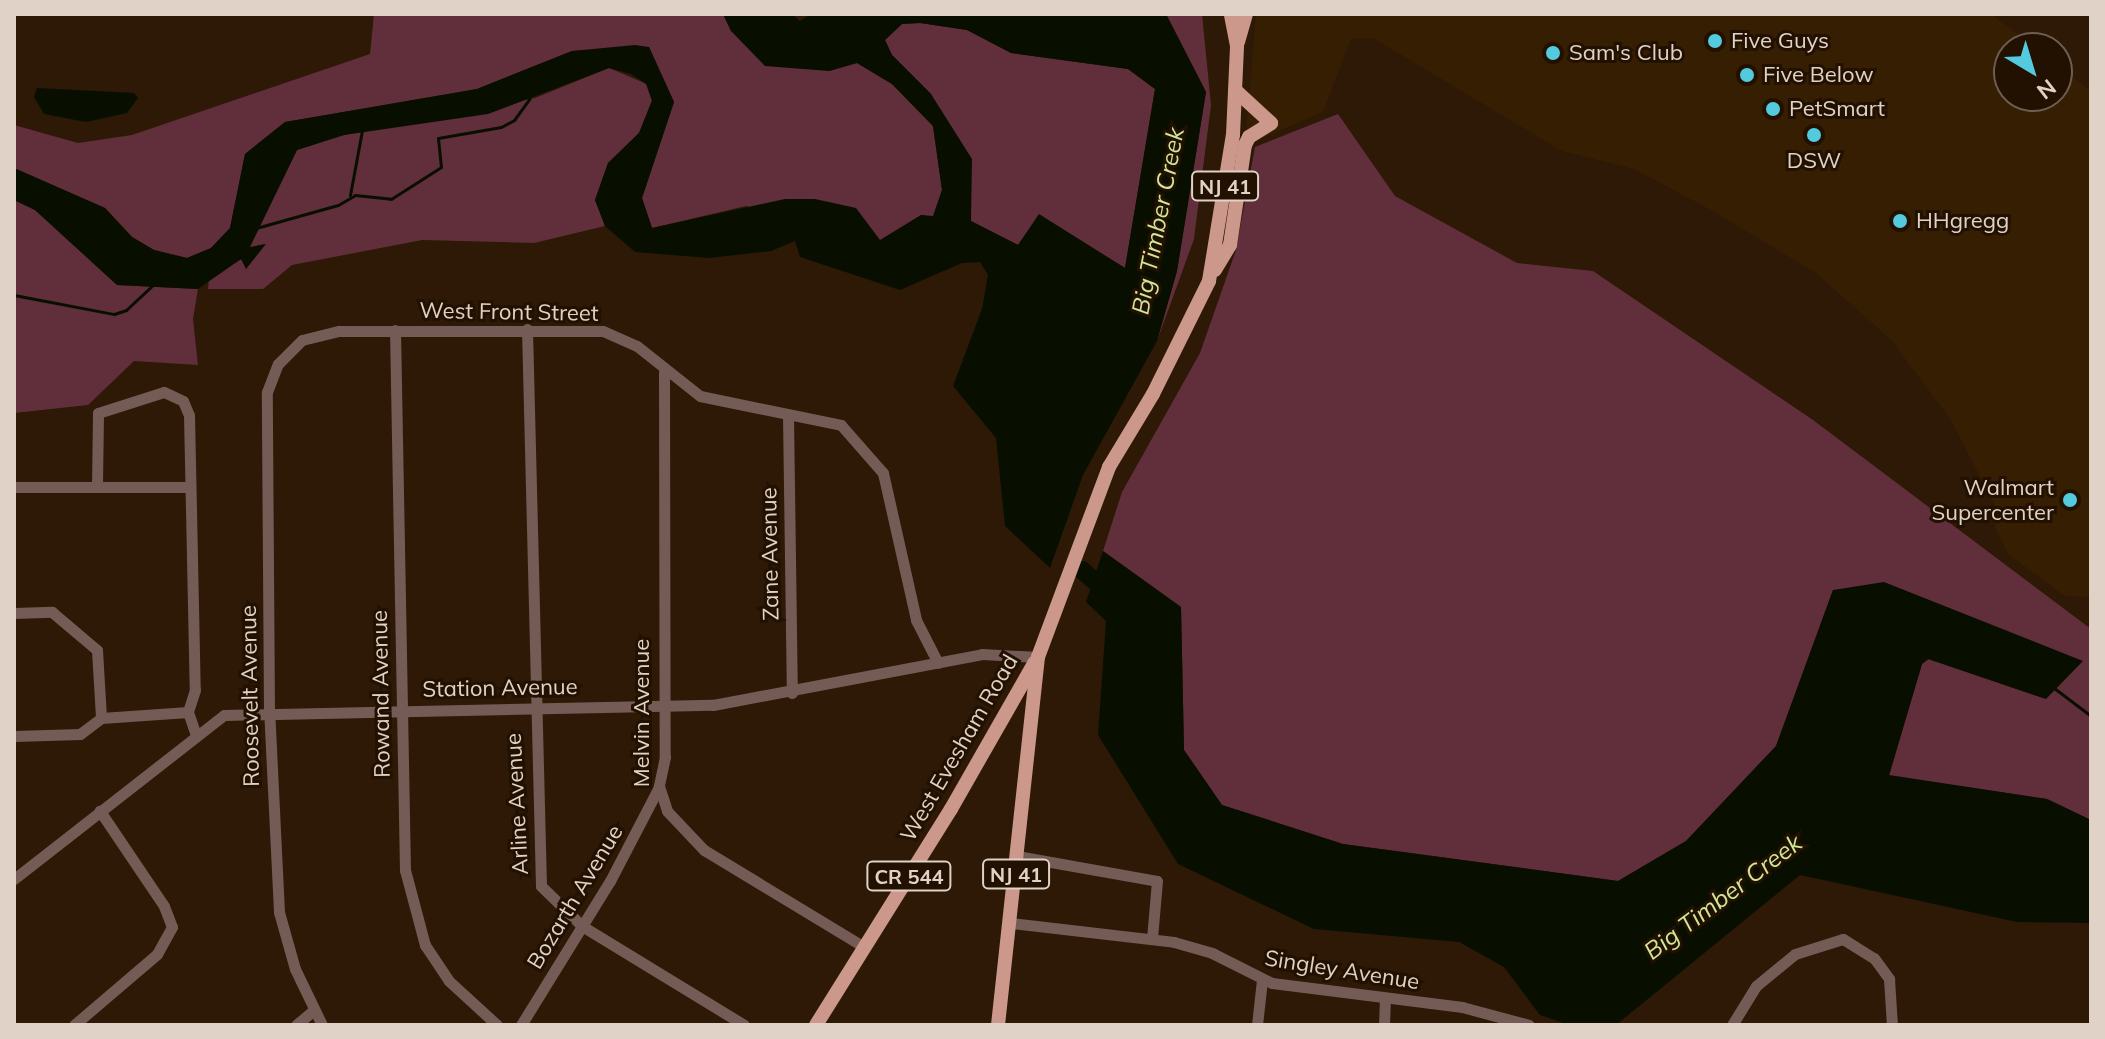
<!DOCTYPE html>
<html>
<head>
<meta charset="utf-8">
<style>
  body { margin:0 }
  #map { position:relative; width:2105px; height:1039px; overflow:hidden; background:#2d1905; font-family:Mulish,sans-serif }
  div>[style] { position:absolute }
  .built>* { inset:0; background:#361e03 }
  .green>* { inset:0; background:#612f3b }
  .water>* { inset:0; background:#090f00 }
  .stream>* { height:3px; margin:-1.5px; padding:0 1.5px; transform-origin:1.5px; border-radius:1.5px; background:#090f00 }
  .river>* { height:18px; margin:-9px; padding:0 9px; transform-origin:9px; border-radius:9px; background:#090f00 }
  .minor>* { height:11px; margin:-5.5px; padding:0 5.5px; transform-origin:5.5px; border-radius:5.5px; background:#745b55 }
  .major>* { height:14px; margin:-7px; padding:0 7px; transform-origin:7px; border-radius:7px; background:#cc988b }
  .dots>* { width:22px; height:22px; translate:-50% -50%; box-sizing:border-box; border:4px solid #221000; border-radius:50% }
  span { translate:-50% -50%; white-space:nowrap; text-align:center; line-height:1.15; -webkit-text-stroke:6px #221000; paint-order:stroke }
  .shield-label span { padding:2px 6px; background:#221000; border:2px solid; border-radius:6px; -webkit-text-stroke-width:0 }
  .shield-label { font-size:20px; color:#e0d2c6; font-weight:700 }
  .poi-label { font-size:22px; color:#e0d2c6 }
  .left { translate:0 -50%; text-align:left }
  .right { translate:-100% -50%; text-align:right }
  .street-label { font-size:22px; color:#e0d2c6 }
  .water-label { font-size:24px; color:#cee898; font-style:italic }
  .frame { position:absolute; inset:0; border:16px solid #e0d2c6; pointer-events:none }
  .north { position:absolute; left:1993px; top:32px; width:80px; height:80px; box-sizing:border-box; background:#221000; border:2px solid #6e5e4f; border-radius:50%; rotate:142deg; font-size:22px; font-weight:700; line-height:32px; text-align:center; color:#e0d2c6 }
  .north::after { content:''; display:block; margin:auto; width:28px; height:36px; background:#54cade; clip-path:polygon(50% 0,100% 100%,50% 72%,0 100%) }
</style>
</head>
<body>
<div id="map">
  <div class="built">
    <i style="clip-path:polygon(1256px 14px,1991px 14px,2035px 48px,2009px 48px,2009px 96px,2057px 96px,2057px 65px,2091px 91px,2091px 597px,2065px 596px,2008px 554px,1995px 527px,1999px 513px,1951px 420px,1891px 340px,1816px 273px,1711px 210px,1634px 169px,1562px 151px,1373px 38px,1351px 39px,1323px 112px,1245px 145px)"></i>
  </div>
  <div class="green">
    <i style="clip-path:polygon(374px 14px,723px 14px,731px 31px,829px 71px,857px 63px,892px 84px,933px 126px,942px 190px,933px 217px,921px 215px,880px 241px,746px 206px,652px 228px,642px 198px,674px 102px,649px 47px,572px 51px,477px 89px,285px 122px,245px 154px,230px 228px,211px 248px,187px 258px,154px 250px,132px 237px,105px 208px,14px 168px,14px 125px,78px 143px,132px 135px,370px 54px)"></i>
    <i style="clip-path:polygon(1166px 14px,1202px 14px,1211px 105px,1194px 239px,1157px 341px,1177px 271px,1206px 92px)"></i>
    <i style="clip-path:polygon(920px 23px,967px 30px,1011px 53px,1128px 69px,1155px 89px,1125px 268px,1039px 215px,1018px 245px,971px 221px,970px 200px,931px 94px,892px 55px,885px 40px,902px 24px)"></i>
    <i style="clip-path:polygon(609px 68px,647px 84px,652px 100px,639px 133px,608px 163px,595px 200px,605px 226px,534px 243px,422px 240px,292px 265px,263px 289px,208px 289px,209px 278px,242px 259px,246px 269px,264px 244px,249px 248px,297px 150px,344px 135px,535px 98px)"></i>
    <i style="clip-path:polygon(1338px 114px,1395px 196px,1517px 263px,1593px 271px,1813px 420px,2091px 629px,2091px 820px,2047px 799px,1889px 776px,1922px 664px,1929px 659px,2046px 699px,1833px 590px,1776px 746px,1686px 841px,1618px 881px,1343px 844px,1222px 805px,1184px 750px,1181px 607px,1103px 551px,1122px 492px,1200px 353px,1236px 250px,1255px 147px)"></i>
    <i style="clip-path:polygon(14px 200px,35px 210px,117px 285px,198px 289px,193px 319px,198px 365px,134px 361px,88px 405px,14px 413px)"></i>
  </div>
  <div class="water">
    <i style="clip-path:polygon(evenodd,723px 14px,792px 14px,800px 21px,811px 14px,1166px 14px,1206px 92px,1177px 271px,1157px 341px,1083px 475px,1050px 568px,1005px 526px,996px 438px,953px 386px,982px 309px,988px 275px,980px 262px,962px 263px,900px 290px,800px 257px,795px 241px,771px 251px,709px 258px,635px 252px,605px 226px,595px 200px,608px 163px,639px 133px,652px 101px,646px 84px,631px 74px,609px 68px,488px 114px,344px 135px,297px 150px,250px 247px,266px 244px,246px 269px,241px 259px,198px 289px,117px 285px,35px 210px,14px 200px,14px 168px,105px 208px,132px 237px,154px 250px,187px 258px,211px 248px,230px 228px,245px 154px,285px 122px,477px 89px,572px 51px,635px 45px,649px 47px,674px 102px,642px 198px,652px 228px,785px 199px,815px 199px,856px 208px,880px 240px,921px 215px,933px 216px,942px 190px,933px 126px,892px 84px,857px 63px,829px 71px,765px 66px,731px 31px,723px 14px,920px 23px,967px 30px,1011px 53px,1128px 69px,1155px 89px,1125px 268px,1039px 214px,1018px 245px,971px 221px,972px 159px,931px 94px,892px 55px,885px 40px,902px 24px,920px 23px)"></i>
    <i style="clip-path:polygon(37px 88px,134px 93px,138px 98px,127px 113px,86px 122px,44px 114px,34px 97px)"></i>
    <i style="clip-path:polygon(1103px 551px,1181px 607px,1184px 750px,1222px 805px,1343px 844px,1618px 881px,1686px 841px,1776px 746px,1833px 590px,1884px 582px,2083px 661px,2046px 699px,1928px 659px,1922px 664px,1889px 775px,2047px 799px,2091px 820px,2091px 923px,2017px 922px,1800px 875px,1616px 1025px,1569px 1025px,1540px 1015px,1504px 967px,1459px 942px,1314px 929px,1178px 864px,1098px 735px,1106px 621px,1086px 602px)"></i>
  </div>
  <div class="stream">
    <i style="left:350px;top:195px;width:66px;rotate:-79.5deg"></i>
    <i style="left:256px;top:228px;width:85px;rotate:-15.7deg"></i>
    <i style="left:338px;top:205px;width:20px;rotate:-30deg"></i>
    <i style="left:355px;top:195px;width:36px;rotate:6deg"></i>
    <i style="left:391px;top:199px;width:59px;rotate:-32.6deg"></i>
    <i style="left:441px;top:167px;width:29px;rotate:-96deg"></i>
    <i style="left:438px;top:138px;width:64px;rotate:-9.9deg"></i>
    <i style="left:501px;top:127px;width:15px;rotate:-28deg"></i>
    <i style="left:514px;top:120px;width:27px;rotate:-54deg"></i>
    <i style="left:14px;top:295px;width:102px;rotate:10.8deg"></i>
    <i style="left:114px;top:314px;width:13px;rotate:-18deg"></i>
    <i style="left:126px;top:310px;width:38px;rotate:-43deg"></i>
    <i style="left:2054px;top:688px;width:46px;rotate:37.1deg"></i>
  </div>
  <div class="river">
    <i style="left:1082px;top:570px;width:38px;rotate:42deg"></i>
  </div>
  <div class="minor">
    <i style="left:527px;top:329px;width:557px;rotate:88.56deg"></i>
    <i style="left:541px;top:886px;width:57px;rotate:44.3deg"></i>
    <i style="left:582px;top:926px;width:190px;rotate:31.4deg"></i>
    <i style="left:395px;top:330px;width:540px;rotate:88.94deg"></i>
    <i style="left:405px;top:870px;width:78px;rotate:75.1deg"></i>
    <i style="left:425px;top:945px;width:43px;rotate:56.3deg"></i>
    <i style="left:449px;top:981px;width:65px;rotate:42.5deg"></i>
    <i style="left:664px;top:372px;width:385px;rotate:89.9deg"></i>
    <i style="left:665px;top:757px;width:30px;rotate:102deg"></i>
    <i style="left:659px;top:786px;width:26px;rotate:72deg"></i>
    <i style="left:667px;top:811px;width:54px;rotate:46.5deg"></i>
    <i style="left:704px;top:850px;width:187px;rotate:31.2deg"></i>
    <i style="left:788px;top:415px;width:278px;rotate:89.2deg"></i>
    <i style="left:97px;top:486px;width:73px;rotate:-89.2deg"></i>
    <i style="left:98px;top:413px;width:69px;rotate:-17.7deg"></i>
    <i style="left:164px;top:392px;width:21px;rotate:25deg"></i>
    <i style="left:183px;top:401px;width:15px;rotate:67deg"></i>
    <i style="left:189px;top:415px;width:275px;rotate:88.8deg"></i>
    <i style="left:195px;top:690px;width:23px;rotate:108deg"></i>
    <i style="left:188px;top:712px;width:87px;rotate:176.1deg"></i>
    <i style="left:14px;top:487px;width:175px"></i>
    <i style="left:14px;top:613px;width:38px;rotate:-2deg"></i>
    <i style="left:52px;top:612px;width:59px;rotate:40.2deg"></i>
    <i style="left:97px;top:650px;width:68px;rotate:86.6deg"></i>
    <i style="left:188px;top:712px;width:24px;rotate:71deg"></i>
    <i style="left:14px;top:736px;width:66px;rotate:-1.7deg"></i>
    <i style="left:80px;top:734px;width:26px;rotate:-37deg"></i>
    <i style="left:1017px;top:856px;width:142px;rotate:10.1deg"></i>
    <i style="left:1157px;top:881px;width:57px;rotate:95deg"></i>
    <i style="left:14px;top:879px;width:266px;rotate:-38deg"></i>
    <i style="left:224px;top:715px;width:489px;rotate:-1.2deg"></i>
    <i style="left:713px;top:705px;width:274px;rotate:-10.7deg"></i>
    <i style="left:982px;top:654px;width:56px;rotate:3.1deg"></i>
    <i style="left:1011px;top:923px;width:164px;rotate:6.6deg"></i>
    <i style="left:1174px;top:942px;width:40px;rotate:16deg"></i>
    <i style="left:1212px;top:953px;width:67px;rotate:26.6deg"></i>
    <i style="left:1272px;top:983px;width:192px;rotate:7.2deg"></i>
    <i style="left:1462px;top:1007px;width:69px;rotate:15deg"></i>
    <i style="left:74px;top:1025px;width:109px;rotate:-40.5deg"></i>
    <i style="left:157px;top:954px;width:31px;rotate:-61deg"></i>
    <i style="left:172px;top:927px;width:22px;rotate:-111deg"></i>
    <i style="left:164px;top:906px;width:115px;rotate:-124deg"></i>
    <i style="left:296px;top:1025px;width:23px;rotate:-40deg"></i>
    <i style="left:322px;top:1025px;width:62px;rotate:-115.7deg"></i>
    <i style="left:295px;top:969px;width:59px;rotate:-105.7deg"></i>
    <i style="left:279px;top:912px;width:201px;rotate:-92.8deg"></i>
    <i style="left:269px;top:711px;width:319px;rotate:-90.4deg"></i>
    <i style="left:267px;top:392px;width:30px;rotate:-69deg"></i>
    <i style="left:278px;top:364px;width:34px;rotate:-45deg"></i>
    <i style="left:302px;top:340px;width:38px;rotate:-14deg"></i>
    <i style="left:339px;top:331px;width:264px"></i>
    <i style="left:603px;top:331px;width:37px;rotate:24deg"></i>
    <i style="left:637px;top:346px;width:80px;rotate:38.4deg"></i>
    <i style="left:700px;top:396px;width:144px;rotate:11.6deg"></i>
    <i style="left:841px;top:425px;width:64px;rotate:48.8deg"></i>
    <i style="left:883px;top:473px;width:151px;rotate:77.3deg"></i>
    <i style="left:916px;top:620px;width:48px;rotate:62.9deg"></i>
    <i style="left:521px;top:1025px;width:169px;rotate:-58.3deg"></i>
    <i style="left:610px;top:881px;width:106px;rotate:-62.5deg"></i>
    <i style="left:1257px;top:1025px;width:45px;rotate:-83.7deg"></i>
    <i style="left:1384px;top:1025px;width:27px;rotate:-88deg"></i>
    <i style="left:1732px;top:1025px;width:46px;rotate:-58.4deg"></i>
    <i style="left:1756px;top:986px;width:50px;rotate:-39.4deg"></i>
    <i style="left:1795px;top:954px;width:50px;rotate:-17.4deg"></i>
    <i style="left:1843px;top:939px;width:36px;rotate:32deg"></i>
    <i style="left:1874px;top:958px;width:26px;rotate:54deg"></i>
    <i style="left:1889px;top:979px;width:46px;rotate:86.3deg"></i>
  </div>
  <div class="major">
    <i style="left:1238px;top:42px;width:29px;rotate:-74deg"></i>
    <i style="left:1235px;top:90px;width:49px;rotate:42.5deg"></i>
    <i style="left:1215px;top:270px;width:29px;rotate:-59deg"></i>
    <i style="left:1230px;top:245px;width:101px;rotate:-81.5deg"></i>
    <i style="left:1245px;top:145px;width:9px;rotate:-63deg"></i>
    <i style="left:1249px;top:137px;width:26px;rotate:-32deg"></i>
    <i style="left:816px;top:1025px;width:255px;rotate:-58deg"></i>
    <i style="left:951px;top:809px;width:169px;rotate:-60.3deg"></i>
    <i style="left:998px;top:1025px;width:370px;rotate:-83.8deg"></i>
    <i style="left:1038px;top:657px;width:203px;rotate:-69.5deg"></i>
    <i style="left:1109px;top:467px;width:85px;rotate:-58.9deg"></i>
    <i style="left:1153px;top:394px;width:126px;rotate:-63.6deg"></i>
    <i style="left:1209px;top:281px;width:148px;rotate:-80.7deg"></i>
    <i style="left:1233px;top:135px;width:89px;rotate:-87.4deg"></i>
    <i style="left:1237px;top:46px;width:33px;rotate:-101deg"></i>
  </div>
  <div class="dots">
    <i style="left:1715px;top:41px;background:#54cade"></i>
    <i style="left:1553px;top:53px;background:#54cade"></i>
    <i style="left:1747px;top:75px;background:#54cade"></i>
    <i style="left:1773px;top:109px;background:#54cade"></i>
    <i style="left:1814px;top:135px;background:#54cade"></i>
    <i style="left:1900px;top:221px;background:#54cade"></i>
    <i style="left:2070px;top:500px;background:#54cade"></i>
  </div>
  <div class="shield-label">
    <span style="left:1225px;top:186px">NJ 41</span>
    <span style="left:1016px;top:874px">NJ 41</span>
    <span style="left:909px;top:876px">CR 544</span>
  </div>
  <div class="poi-label">
    <span class="left" style="left:1731px;top:41px">Five Guys</span>
    <span class="left" style="left:1569px;top:53px">Sam's Club</span>
    <span class="left" style="left:1763px;top:75px">Five Below</span>
    <span class="left" style="left:1789px;top:109px">PetSmart</span>
    <span style="left:1814px;top:161px">DSW</span>
    <span class="left" style="left:1916px;top:221px">HHgregg</span>
    <span class="right" style="left:2054px;top:500px">Walmart<br>Supercenter</span>
  </div>
  <div class="street-label">
    <span style="left:509px;top:312px;rotate:1deg">West Front Street</span>
    <span style="left:770px;top:554px;rotate:-91deg">Zane Avenue</span>
    <span style="left:500px;top:688px;rotate:-1deg">Station Avenue</span>
    <span style="left:381px;top:694px;rotate:-91deg">Rowand Avenue</span>
    <span style="left:250px;top:696px;rotate:-91deg">Roosevelt Avenue</span>
    <span style="left:642px;top:713px;rotate:-90deg">Melvin Avenue</span>
    <span style="left:959px;top:748px;rotate:-60deg">West Evesham Road</span>
    <span style="left:517px;top:804px;rotate:-93deg">Arline Avenue</span>
    <span style="left:575px;top:897px;rotate:-59deg">Bozarth Avenue</span>
    <span style="left:1342px;top:970px;rotate:9deg">Singley Avenue</span>
  </div>
  <div class="water-label">
    <span style="left:1158px;top:221px;rotate:-79deg">Big Timber Creek</span>
    <span style="left:1723px;top:897px;rotate:-37deg">Big Timber Creek</span>
  </div>
  <div class="frame"></div>
  <div class="north">N</div>
</div>
</body>
</html>
